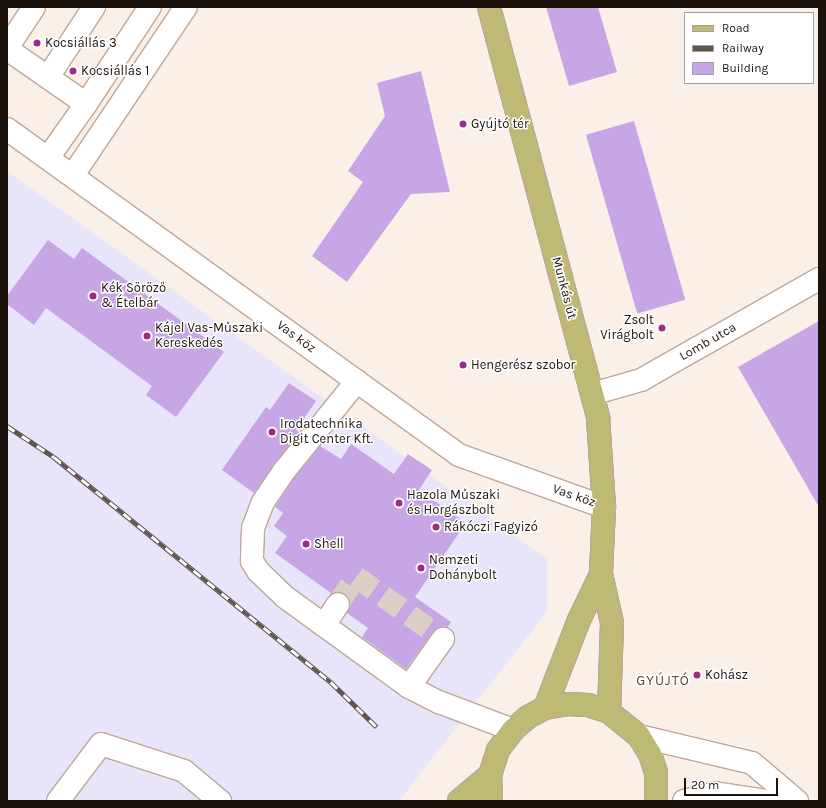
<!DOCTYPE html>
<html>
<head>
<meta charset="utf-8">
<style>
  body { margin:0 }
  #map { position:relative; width:826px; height:808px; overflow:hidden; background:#fbf0e8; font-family:Karla,sans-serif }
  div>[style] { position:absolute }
  .commercial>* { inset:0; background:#e8e5fb }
  .building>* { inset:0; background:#c6a6e4; transform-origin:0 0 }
  .minor-tunnel>* { height:22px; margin-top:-11px; transform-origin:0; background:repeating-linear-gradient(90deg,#dacfc7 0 22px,transparent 0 33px) }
  .roads { filter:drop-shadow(1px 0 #c1a794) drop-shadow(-1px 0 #c1a794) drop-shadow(0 1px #c1a794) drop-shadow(0 -1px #c1a794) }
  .minor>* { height:22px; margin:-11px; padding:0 11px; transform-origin:11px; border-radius:11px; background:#fff }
  .major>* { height:22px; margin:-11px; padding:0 11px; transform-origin:11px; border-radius:11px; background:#beb974 }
  .rail>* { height:4.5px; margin-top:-2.25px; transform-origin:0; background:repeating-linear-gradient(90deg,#fff 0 9px,#5f544e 0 18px); box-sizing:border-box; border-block:1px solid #5f544e }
  .dots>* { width:11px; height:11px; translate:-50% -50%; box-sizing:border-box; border:2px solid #fff; border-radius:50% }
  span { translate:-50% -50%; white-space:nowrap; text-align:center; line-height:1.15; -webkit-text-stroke:3px #fff; paint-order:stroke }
  .poi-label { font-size:13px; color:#1d130d }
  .left { translate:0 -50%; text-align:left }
  .right { translate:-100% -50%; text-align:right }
  .street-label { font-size:13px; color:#1d130d }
  .neighbourhood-label { font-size:14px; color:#584232; letter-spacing:1px }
  .frame { position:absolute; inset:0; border:8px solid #1d130d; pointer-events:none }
  .legend { position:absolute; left:684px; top:12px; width:130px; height:72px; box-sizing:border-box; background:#fff; border:1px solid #a5a19e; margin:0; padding:5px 7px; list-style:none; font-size:12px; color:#1d130d }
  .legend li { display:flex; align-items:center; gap:8px; height:20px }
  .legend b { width:20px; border:1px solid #a5a19e }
  .scale { position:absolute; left:684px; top:778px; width:94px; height:18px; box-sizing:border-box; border:2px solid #1d130d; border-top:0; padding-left:5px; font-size:12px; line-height:14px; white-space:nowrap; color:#1d130d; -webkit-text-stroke:3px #fff; paint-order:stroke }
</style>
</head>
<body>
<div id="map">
  <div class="commercial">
    <i style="clip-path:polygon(7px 171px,547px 559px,547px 612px,399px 801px,7px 801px)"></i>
  </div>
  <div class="building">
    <i style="clip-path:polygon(546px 7px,598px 7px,617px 72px,569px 86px)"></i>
    <i style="clip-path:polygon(421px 71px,450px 192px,411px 194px,347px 282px,312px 256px,363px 182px,348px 171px,385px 116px,377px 83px)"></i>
    <i style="left:634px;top:121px;width:186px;height:50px;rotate:74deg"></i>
    <i style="clip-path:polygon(48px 240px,74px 259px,82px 248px,224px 352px,176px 417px,146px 395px,152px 386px,46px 308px,34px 325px,7px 304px,7px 296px)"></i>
    <i style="clip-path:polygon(819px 321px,819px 507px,738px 367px)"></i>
    <i style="clip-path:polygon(289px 383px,316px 401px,296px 430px,299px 432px,254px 493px,222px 470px,266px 407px,270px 410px)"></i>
    <i style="clip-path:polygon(351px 444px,394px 474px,408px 454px,432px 470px,419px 490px,466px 523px,415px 597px,451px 622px,447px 628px,438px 628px,433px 632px,406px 669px,362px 637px,368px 628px,347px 613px,350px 604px,345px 594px,338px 592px,329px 596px,331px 593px,275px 553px,287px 536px,274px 526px,283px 513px,275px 507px,294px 478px,320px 446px,341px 459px)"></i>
  </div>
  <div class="minor-tunnel">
    <i style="left:338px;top:604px;width:32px;rotate:-56deg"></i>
    <i style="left:356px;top:577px;width:107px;rotate:35.5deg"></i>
  </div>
  <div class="roads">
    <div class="minor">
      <i style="left:7px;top:48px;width:49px;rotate:-56.6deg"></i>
      <i style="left:7px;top:49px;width:96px;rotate:34.8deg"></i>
      <i style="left:86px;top:104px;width:116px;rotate:-56.6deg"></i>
      <i style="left:48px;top:77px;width:84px;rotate:-56.7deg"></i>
      <i style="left:7px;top:129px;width:557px;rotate:35.8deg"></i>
      <i style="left:459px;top:455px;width:154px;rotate:19.7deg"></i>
      <i style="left:48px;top:158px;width:66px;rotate:-54.9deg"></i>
      <i style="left:73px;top:175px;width:202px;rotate:-56.1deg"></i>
      <i style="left:357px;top:381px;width:116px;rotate:129deg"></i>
      <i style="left:284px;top:471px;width:37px;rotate:124deg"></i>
      <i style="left:263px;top:502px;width:28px;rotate:111deg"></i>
      <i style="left:253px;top:528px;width:33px;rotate:92deg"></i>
      <i style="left:252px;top:561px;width:12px;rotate:59deg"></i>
      <i style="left:258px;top:571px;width:37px;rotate:44deg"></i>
      <i style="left:285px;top:597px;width:153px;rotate:36deg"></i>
      <i style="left:409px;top:687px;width:34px;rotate:27deg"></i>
      <i style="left:439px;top:702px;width:79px;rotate:20.7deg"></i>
      <i style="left:592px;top:394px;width:51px;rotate:-15.9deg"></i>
      <i style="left:641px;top:380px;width:205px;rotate:-29.6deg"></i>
      <i style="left:324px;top:625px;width:25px;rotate:-56deg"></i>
      <i style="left:409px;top:687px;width:59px;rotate:-54.7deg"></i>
      <i style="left:639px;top:736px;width:116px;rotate:13.4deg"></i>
      <i style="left:752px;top:763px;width:59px;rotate:40.2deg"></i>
      <i style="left:58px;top:801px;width:71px;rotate:-53deg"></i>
      <i style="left:101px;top:744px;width:87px;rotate:18deg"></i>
      <i style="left:184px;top:771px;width:47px;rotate:39.8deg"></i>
      <i style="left:684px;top:801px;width:32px;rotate:-14deg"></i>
      <i style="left:715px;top:793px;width:53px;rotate:8.7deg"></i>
    </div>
    <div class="major">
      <i style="left:489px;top:7px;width:425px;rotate:75.1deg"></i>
      <i style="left:598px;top:418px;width:89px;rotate:86.1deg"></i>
      <i style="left:604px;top:507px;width:67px;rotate:92.6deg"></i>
      <i style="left:601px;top:574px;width:50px;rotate:77.3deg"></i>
      <i style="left:612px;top:623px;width:89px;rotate:91.9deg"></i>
      <i style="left:545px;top:708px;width:94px;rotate:-68.9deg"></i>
      <i style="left:579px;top:620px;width:51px;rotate:-64.4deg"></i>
      <i style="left:459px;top:801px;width:40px;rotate:-40deg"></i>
      <i style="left:491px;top:801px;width:26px;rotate:-92deg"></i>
      <i style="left:490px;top:775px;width:26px;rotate:-72deg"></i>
      <i style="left:498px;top:750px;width:25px;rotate:-53deg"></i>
      <i style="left:513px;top:730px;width:20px;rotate:-41deg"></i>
      <i style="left:528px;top:717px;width:19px;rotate:-28deg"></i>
      <i style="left:545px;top:708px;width:22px;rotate:-10deg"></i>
      <i style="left:567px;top:704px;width:21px;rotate:3deg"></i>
      <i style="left:588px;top:705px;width:22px;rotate:18deg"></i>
      <i style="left:609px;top:712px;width:38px;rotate:39deg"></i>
      <i style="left:639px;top:736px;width:21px;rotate:59deg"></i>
      <i style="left:650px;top:754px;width:20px;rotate:72deg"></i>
      <i style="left:656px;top:773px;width:28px;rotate:90deg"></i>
    </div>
  </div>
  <div class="rail">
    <i style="left:7px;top:426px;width:56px;rotate:33.4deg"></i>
    <i style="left:54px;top:457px;width:357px;rotate:39.1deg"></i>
    <i style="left:331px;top:682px;width:64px;rotate:44.4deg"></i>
  </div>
  <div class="dots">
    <i style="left:37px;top:43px;background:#9e2b88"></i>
    <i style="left:73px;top:71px;background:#9e2b88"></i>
    <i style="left:463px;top:124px;background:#9e2b88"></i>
    <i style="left:93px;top:296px;background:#9e2b88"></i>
    <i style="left:662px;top:328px;background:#9e2b88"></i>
    <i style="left:147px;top:336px;background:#9e2b88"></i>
    <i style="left:463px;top:365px;background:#9e2b88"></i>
    <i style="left:272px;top:432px;background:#9e2b88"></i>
    <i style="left:399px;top:503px;background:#9e2b88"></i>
    <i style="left:436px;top:527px;background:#9e2b88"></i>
    <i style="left:306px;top:544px;background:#9e2b88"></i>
    <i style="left:421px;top:568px;background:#9e2b88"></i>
    <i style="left:697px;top:675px;background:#9e2b88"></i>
  </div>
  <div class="poi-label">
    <span class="left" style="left:45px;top:43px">Kocsiállás 3</span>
    <span class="left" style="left:81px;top:71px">Kocsiállás 1</span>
    <span class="left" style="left:471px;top:124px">Gyújtó tér</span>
    <span class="left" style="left:101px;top:296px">Kék Söröző<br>&amp; Ételbár</span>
    <span class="right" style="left:654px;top:328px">Zsolt<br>Virágbolt</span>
    <span class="left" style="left:155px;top:336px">Kájel Vas-Műszaki<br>Kereskedés</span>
    <span class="left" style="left:471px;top:365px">Hengerész szobor</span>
    <span class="left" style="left:280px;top:432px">Irodatechnika<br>Digit Center Kft.</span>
    <span class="left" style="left:407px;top:503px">Hazola Műszaki<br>és Horgászbolt</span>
    <span class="left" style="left:444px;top:527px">Rákóczi Fagyizó</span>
    <span class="left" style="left:314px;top:544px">Shell</span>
    <span class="left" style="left:429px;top:568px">Nemzeti<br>Dohánybolt</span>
    <span class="left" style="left:705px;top:675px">Kohász</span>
  </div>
  <div class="street-label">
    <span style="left:564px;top:288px;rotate:75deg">Munkás út</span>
    <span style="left:296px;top:337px;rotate:36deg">Vas köz</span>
    <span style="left:708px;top:342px;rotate:-30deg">Lomb utca</span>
    <span style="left:574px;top:496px;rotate:19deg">Vas köz</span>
  </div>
  <div class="neighbourhood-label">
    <span style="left:663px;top:681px">GYÚJTÓ</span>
  </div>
  <div class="frame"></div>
  <ul class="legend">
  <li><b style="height:5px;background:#beb974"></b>Road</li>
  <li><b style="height:5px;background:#5f544e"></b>Railway</li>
  <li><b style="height:11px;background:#c6a6e4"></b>Building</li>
  </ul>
  <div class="scale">20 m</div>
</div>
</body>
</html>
